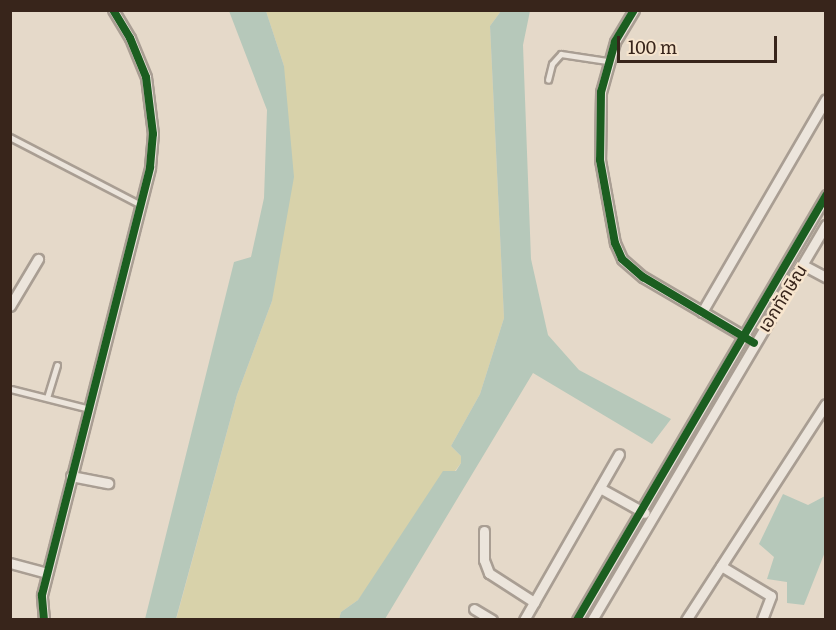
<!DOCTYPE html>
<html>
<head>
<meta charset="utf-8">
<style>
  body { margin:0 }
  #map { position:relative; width:836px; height:630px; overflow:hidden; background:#e5d9c9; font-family:Literata,"Noto Sans Thai",serif }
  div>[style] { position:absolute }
  .green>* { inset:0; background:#d8d2aa }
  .water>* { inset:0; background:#b6c8ba }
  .roads { filter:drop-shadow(2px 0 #a99e93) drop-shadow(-2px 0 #a99e93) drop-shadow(0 2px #a99e93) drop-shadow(0 -2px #a99e93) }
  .lane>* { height:4.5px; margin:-2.25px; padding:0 2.25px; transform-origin:2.25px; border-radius:2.25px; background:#ece5dc }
  .street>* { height:9px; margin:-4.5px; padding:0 4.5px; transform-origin:4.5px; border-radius:4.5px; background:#ece5dc }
  .cycleway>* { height:8px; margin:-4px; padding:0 4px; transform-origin:4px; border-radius:4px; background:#1b5e20 }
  span { translate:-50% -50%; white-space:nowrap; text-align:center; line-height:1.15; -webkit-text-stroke:5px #f7e5ce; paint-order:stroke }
  .street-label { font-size:18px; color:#38251b }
  .frame { position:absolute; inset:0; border:12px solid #38251b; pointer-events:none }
  .scale { position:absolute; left:617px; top:36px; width:160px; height:27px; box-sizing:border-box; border:3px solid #38251b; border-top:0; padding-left:8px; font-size:18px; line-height:21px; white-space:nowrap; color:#38251b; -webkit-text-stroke:4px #f7e5ce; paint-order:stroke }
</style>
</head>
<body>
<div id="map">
  <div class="green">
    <i style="clip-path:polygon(266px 11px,501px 11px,490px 26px,504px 318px,480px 394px,451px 446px,461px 456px,461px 463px,358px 600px,341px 612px,339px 619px,176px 620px,237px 395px,272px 301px,284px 66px)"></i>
  </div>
  <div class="water">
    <i style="clip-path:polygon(229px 11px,266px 11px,284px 66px,294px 177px,272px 301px,237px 395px,176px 619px,145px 619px,234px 262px,251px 257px,264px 198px,267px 110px)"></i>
    <i style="clip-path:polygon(501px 11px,530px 11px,523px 45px,531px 259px,548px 335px,579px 370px,671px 419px,652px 444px,533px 373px,385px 619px,339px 619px,341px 612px,358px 600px,443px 471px,456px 471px,461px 463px,461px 456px,451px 446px,480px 394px,504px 318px,490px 26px)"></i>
    <i style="clip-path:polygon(783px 494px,808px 505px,825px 496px,825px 552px,804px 605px,787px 603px,787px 582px,767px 579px,774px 557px,759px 544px)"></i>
  </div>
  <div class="roads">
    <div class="lane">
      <i style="left:548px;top:80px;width:16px;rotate:-76deg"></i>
      <i style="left:552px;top:64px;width:13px;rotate:-48deg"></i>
      <i style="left:561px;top:54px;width:48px;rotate:8.5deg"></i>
      <i style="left:10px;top:137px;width:148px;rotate:27.4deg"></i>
      <i style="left:11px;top:389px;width:81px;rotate:14.2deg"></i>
      <i style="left:47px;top:398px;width:34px;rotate:-73deg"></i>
    </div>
    <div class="street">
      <i style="left:634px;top:10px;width:37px;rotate:121deg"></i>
      <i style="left:615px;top:42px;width:52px;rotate:105.6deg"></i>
      <i style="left:601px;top:92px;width:68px;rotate:90.8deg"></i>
      <i style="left:600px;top:160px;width:84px;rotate:79.8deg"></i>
      <i style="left:615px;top:243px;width:17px;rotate:66deg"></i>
      <i style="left:622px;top:259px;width:28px;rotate:41deg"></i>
      <i style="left:643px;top:277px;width:121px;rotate:30.4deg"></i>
      <i style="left:803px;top:265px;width:26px;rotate:28deg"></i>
      <i style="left:10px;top:306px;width:55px;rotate:-59.2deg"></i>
      <i style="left:702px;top:312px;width:246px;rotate:-59.8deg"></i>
      <i style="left:71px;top:476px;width:38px;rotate:11deg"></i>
      <i style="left:600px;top:488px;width:51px;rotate:29.1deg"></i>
      <i style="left:484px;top:531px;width:29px;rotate:90deg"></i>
      <i style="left:484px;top:560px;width:14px;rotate:69deg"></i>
      <i style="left:489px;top:573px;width:54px;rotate:32.8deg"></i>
      <i style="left:10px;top:563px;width:38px;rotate:15deg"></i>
      <i style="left:721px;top:566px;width:58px;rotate:31deg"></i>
      <i style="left:771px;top:596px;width:26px;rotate:111deg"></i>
      <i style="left:474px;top:609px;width:21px;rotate:31deg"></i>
      <i style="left:44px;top:620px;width:25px;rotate:-95deg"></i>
      <i style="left:42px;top:595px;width:441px;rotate:-75.8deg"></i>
      <i style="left:150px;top:167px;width:33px;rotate:-85deg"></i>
      <i style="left:153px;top:134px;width:57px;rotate:-97deg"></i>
      <i style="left:146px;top:77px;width:42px;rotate:-112.3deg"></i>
      <i style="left:130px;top:38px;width:33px;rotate:-121deg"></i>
      <i style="left:524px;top:620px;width:191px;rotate:-60.2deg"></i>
      <i style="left:577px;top:620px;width:493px;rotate:-59.6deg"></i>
      <i style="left:592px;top:620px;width:459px;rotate:-59.4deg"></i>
      <i style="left:686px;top:620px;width:257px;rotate:-57.1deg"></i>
    </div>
  </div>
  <div class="cycleway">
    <i style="left:634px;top:10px;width:37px;rotate:121deg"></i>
    <i style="left:615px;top:42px;width:52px;rotate:105.6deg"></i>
    <i style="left:601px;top:92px;width:68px;rotate:90.8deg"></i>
    <i style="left:600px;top:160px;width:84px;rotate:79.8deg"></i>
    <i style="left:615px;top:243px;width:17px;rotate:66deg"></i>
    <i style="left:622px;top:259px;width:28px;rotate:41deg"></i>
    <i style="left:643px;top:277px;width:129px;rotate:30.7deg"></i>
    <i style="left:44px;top:620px;width:25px;rotate:-95deg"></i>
    <i style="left:42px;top:595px;width:441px;rotate:-75.8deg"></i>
    <i style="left:150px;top:167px;width:33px;rotate:-85deg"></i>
    <i style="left:153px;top:134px;width:57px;rotate:-97deg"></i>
    <i style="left:146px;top:77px;width:42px;rotate:-112.3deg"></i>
    <i style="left:130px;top:38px;width:33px;rotate:-121deg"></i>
    <i style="left:577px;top:620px;width:493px;rotate:-59.6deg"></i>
  </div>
  <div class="street-label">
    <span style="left:782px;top:298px;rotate:-58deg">เอกทักษิณ</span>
  </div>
  <div class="frame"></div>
  <div class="scale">100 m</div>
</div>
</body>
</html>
